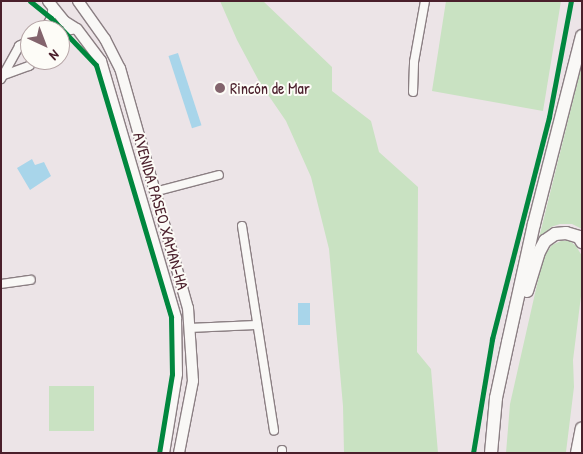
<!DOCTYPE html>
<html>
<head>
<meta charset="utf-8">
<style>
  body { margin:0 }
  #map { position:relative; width:583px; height:454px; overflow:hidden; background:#ece4e7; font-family:"Patrick Hand",sans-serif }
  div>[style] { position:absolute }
  .green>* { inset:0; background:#c9e2c2; transform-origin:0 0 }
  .water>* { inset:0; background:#a8d5ea; transform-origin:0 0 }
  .roads { filter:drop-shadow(1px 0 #8b7f83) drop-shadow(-1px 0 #8b7f83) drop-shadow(0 1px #8b7f83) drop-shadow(0 -1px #8b7f83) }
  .minor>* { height:8px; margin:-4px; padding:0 4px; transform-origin:4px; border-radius:4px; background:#f9f8f6 }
  .secondary>* { height:10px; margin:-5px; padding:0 5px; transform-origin:5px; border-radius:5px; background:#f9f8f6 }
  .trunk>* { height:12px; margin:-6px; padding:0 6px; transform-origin:6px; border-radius:6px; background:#f9f8f6 }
  .cycleway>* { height:5px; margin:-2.5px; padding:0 2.5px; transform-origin:2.5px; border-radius:2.5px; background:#00873e }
  .dots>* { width:14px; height:14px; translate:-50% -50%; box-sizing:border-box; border:2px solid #fdfcf7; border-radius:50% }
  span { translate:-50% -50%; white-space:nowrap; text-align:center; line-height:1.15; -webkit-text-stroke:4px #fdfcf7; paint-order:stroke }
  .poi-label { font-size:16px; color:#4a1f2b }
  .left { translate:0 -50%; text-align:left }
  .street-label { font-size:16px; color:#4a1f2b }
  .frame { position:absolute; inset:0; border:2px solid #4a1f2b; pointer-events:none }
  .north { position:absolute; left:20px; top:20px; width:50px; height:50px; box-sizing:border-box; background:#fdfcf7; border:1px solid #b5a4a5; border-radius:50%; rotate:137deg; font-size:14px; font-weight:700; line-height:20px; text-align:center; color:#4a1f2b }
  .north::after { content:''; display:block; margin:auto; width:18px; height:22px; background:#83646d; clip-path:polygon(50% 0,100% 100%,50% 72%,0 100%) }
</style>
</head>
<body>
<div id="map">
  <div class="green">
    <i style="clip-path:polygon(220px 1px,263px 1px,332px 67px,332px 91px,371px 121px,379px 152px,418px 187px,417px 352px,431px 369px,438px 453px,344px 453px,343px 406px,329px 249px,311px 177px,286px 121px,260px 83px,237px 40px)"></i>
    <i style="clip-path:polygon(446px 1px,561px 1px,543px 111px,432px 91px)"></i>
    <i style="clip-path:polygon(582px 64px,582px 229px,572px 224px,560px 224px,551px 227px,538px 242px)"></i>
    <i style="clip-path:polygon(561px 241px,570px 241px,576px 246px,582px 256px,582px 288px,573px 360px,574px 387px,566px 452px,506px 453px,510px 404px,543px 258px,552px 245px)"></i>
    <i style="left:49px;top:386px;width:45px;height:45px"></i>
  </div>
  <div class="water">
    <i style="left:178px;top:53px;width:76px;height:10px;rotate:72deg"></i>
    <i style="clip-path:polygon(32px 159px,35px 165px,44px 162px,51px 176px,30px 190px,17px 168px)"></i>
    <i style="left:310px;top:303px;width:22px;height:12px;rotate:90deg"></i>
  </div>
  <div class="roads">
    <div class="minor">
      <i style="left:44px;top:30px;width:14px;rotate:-60deg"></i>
      <i style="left:51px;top:18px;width:12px;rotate:-81deg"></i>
      <i style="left:60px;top:32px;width:17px;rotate:-10deg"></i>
      <i style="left:4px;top:75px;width:27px;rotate:-20deg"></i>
      <i style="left:29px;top:66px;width:8px;rotate:-45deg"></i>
      <i style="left:1px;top:79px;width:38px;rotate:-61deg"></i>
      <i style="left:19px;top:46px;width:13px;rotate:-29deg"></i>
      <i style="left:413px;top:92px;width:30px;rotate:-88deg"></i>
      <i style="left:414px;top:62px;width:62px;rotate:-79.8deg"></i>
      <i style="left:154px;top:192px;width:67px;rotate:-14.7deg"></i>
      <i style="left:242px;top:226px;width:207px;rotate:81.1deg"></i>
      <i style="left:1px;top:284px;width:30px;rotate:-8deg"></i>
      <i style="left:189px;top:328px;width:67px;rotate:-2.6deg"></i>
      <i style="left:282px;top:450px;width:3px;rotate:90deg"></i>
    </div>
    <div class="secondary">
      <i style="left:48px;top:1px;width:26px;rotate:51deg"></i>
      <i style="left:64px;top:21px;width:15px;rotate:32deg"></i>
      <i style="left:77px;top:29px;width:40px;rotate:53deg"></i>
      <i style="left:101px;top:61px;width:268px;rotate:73.7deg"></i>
      <i style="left:176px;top:318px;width:56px;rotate:89deg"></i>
      <i style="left:177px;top:374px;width:80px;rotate:99.3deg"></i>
      <i style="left:78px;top:1px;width:47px;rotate:54.6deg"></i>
      <i style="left:105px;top:39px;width:33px;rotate:63deg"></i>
      <i style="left:120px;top:68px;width:249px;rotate:74.2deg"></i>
      <i style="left:188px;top:308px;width:73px;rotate:86.1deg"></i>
      <i style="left:193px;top:381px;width:73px;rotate:101deg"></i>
    </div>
    <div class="trunk">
      <i style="left:527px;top:291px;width:39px;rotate:-73deg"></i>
      <i style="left:538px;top:254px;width:15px;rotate:-62deg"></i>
      <i style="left:545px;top:241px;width:12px;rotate:-35deg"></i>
      <i style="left:555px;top:234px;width:11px;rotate:-5deg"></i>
      <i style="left:566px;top:233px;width:14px;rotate:17deg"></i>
      <i style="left:579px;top:237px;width:6px;rotate:59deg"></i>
      <i style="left:491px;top:453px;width:55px;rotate:-84.8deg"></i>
      <i style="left:496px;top:398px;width:57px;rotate:-77.9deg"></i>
      <i style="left:508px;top:342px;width:121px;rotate:-77.6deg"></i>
      <i style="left:534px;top:224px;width:194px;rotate:-75.7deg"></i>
      <i style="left:577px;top:453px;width:25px;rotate:-79deg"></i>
    </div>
  </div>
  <div class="cycleway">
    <i style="left:30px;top:1px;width:27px;rotate:39deg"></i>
    <i style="left:51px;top:18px;width:65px;rotate:46.2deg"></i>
    <i style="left:96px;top:65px;width:263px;rotate:73.4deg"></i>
    <i style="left:171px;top:317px;width:57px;rotate:89deg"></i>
    <i style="left:172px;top:374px;width:80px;rotate:99.3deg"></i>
    <i style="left:473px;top:453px;width:116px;rotate:-80.5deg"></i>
    <i style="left:492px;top:339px;width:229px;rotate:-75.6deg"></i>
    <i style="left:549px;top:117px;width:118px;rotate:-79.3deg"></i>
  </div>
  <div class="dots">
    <i style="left:220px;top:88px;background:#83646d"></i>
  </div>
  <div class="poi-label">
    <span class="left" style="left:230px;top:88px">Rincón de Mar</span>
  </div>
  <div class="street-label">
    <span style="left:161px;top:211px;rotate:74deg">AVENIDA PASEO XAMAN-HA</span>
  </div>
  <div class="frame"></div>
  <div class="north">N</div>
</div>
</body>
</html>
